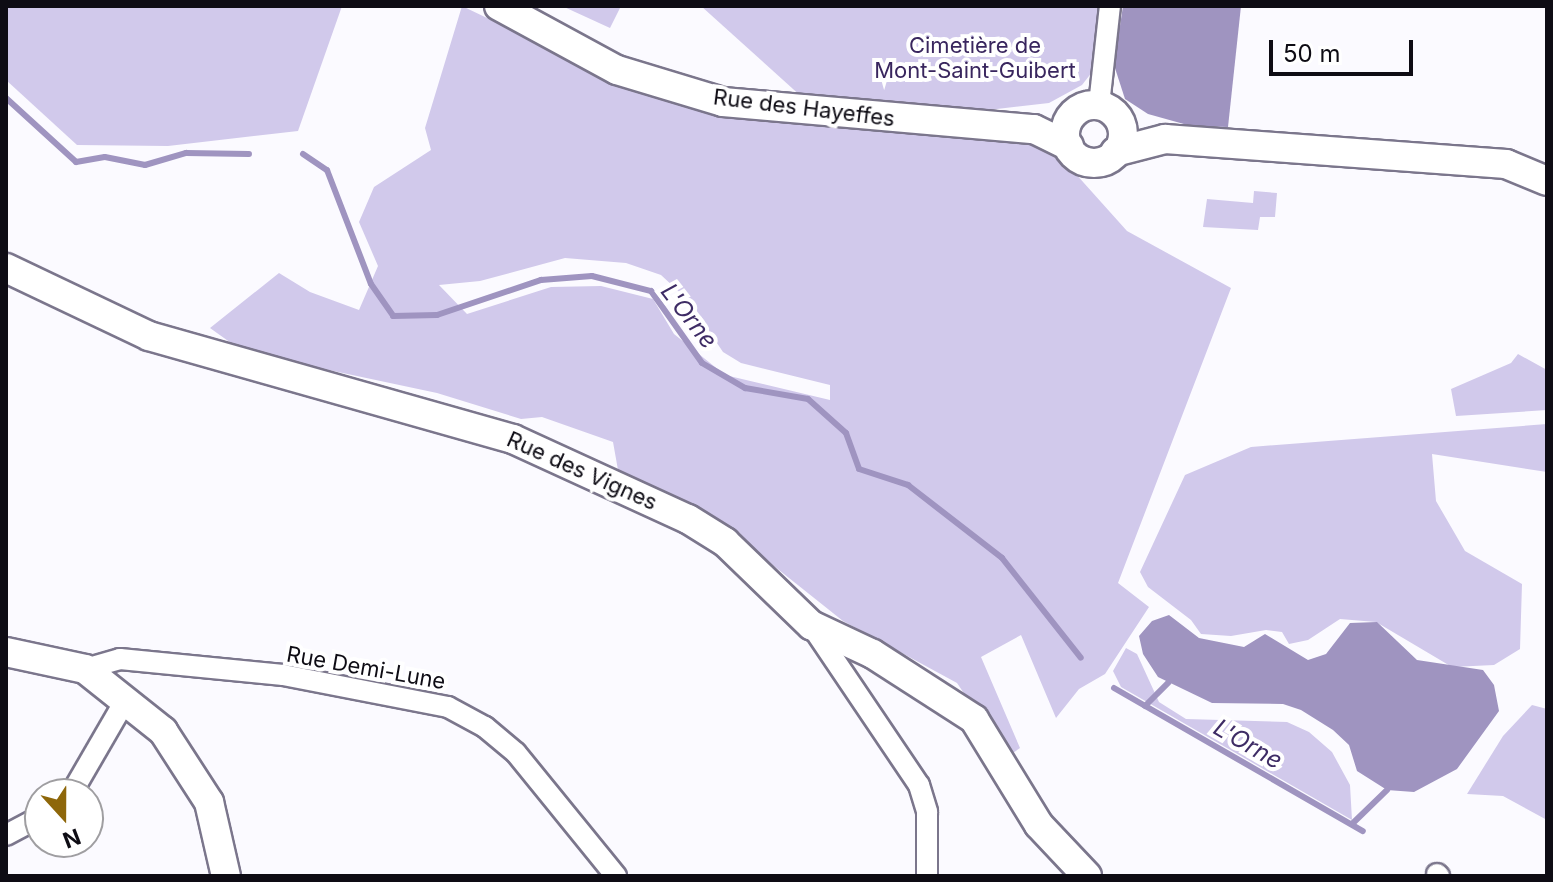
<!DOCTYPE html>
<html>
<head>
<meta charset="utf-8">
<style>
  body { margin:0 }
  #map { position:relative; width:1553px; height:882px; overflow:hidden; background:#fbfaff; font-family:Inter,sans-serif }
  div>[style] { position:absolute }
  .green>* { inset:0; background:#d1c9eb }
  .water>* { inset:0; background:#9f94c0 }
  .stream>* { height:6px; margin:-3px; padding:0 3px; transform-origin:3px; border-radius:3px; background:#9f94c0 }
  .roads { filter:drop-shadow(2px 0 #7b768c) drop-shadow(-2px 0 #7b768c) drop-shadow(0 2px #7b768c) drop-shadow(0 -2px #7b768c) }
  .street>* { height:20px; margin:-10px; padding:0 10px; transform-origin:10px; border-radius:10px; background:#fff }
  .secondary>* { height:28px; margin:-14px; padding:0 14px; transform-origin:14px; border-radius:14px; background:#fff }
  .secondary>.ring { margin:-14px; padding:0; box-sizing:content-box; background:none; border:28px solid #fff; border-radius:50% }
  span { translate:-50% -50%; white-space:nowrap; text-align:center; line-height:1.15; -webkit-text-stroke:8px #fff; paint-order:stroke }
  .park-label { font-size:22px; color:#39265e }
  .street-label { font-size:22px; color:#0e0c14 }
  .water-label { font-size:24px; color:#3e2c65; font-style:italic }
  .frame { position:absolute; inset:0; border:8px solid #0e0c14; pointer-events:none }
  .north { position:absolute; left:24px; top:778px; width:80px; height:80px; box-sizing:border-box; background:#fff; border:2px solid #9f9ea1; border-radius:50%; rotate:159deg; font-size:22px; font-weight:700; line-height:32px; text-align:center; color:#0e0c14 }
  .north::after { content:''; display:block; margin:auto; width:28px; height:36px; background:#8e670a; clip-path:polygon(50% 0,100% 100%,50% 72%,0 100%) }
  .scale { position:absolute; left:1269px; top:40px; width:144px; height:36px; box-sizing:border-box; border:4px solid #0e0c14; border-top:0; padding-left:10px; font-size:24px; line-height:28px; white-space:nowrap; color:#0e0c14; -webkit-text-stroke:6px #fff; paint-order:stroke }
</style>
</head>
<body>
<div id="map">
  <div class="green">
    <i style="clip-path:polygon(6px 6px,342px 6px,298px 131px,168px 146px,77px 145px,6px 80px)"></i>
    <i style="clip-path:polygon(evenodd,462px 6px,612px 78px,1049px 144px,1127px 231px,1231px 288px,1118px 583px,1149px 607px,1105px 674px,1079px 689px,1056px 718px,1021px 635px,981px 657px,1020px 748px,1007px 757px,957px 683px,843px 621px,715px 519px,618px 470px,613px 442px,542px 417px,521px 419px,437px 393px,324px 369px,231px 343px,210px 328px,279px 273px,310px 292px,359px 310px,378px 266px,359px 222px,374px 187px,431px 150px,425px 128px,462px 6px,565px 258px,626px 263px,661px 275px,688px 300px,723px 352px,741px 363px,830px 385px,830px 400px,725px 375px,674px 334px,653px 299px,601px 286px,551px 287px,467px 314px,439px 285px,480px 281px,565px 258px)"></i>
    <i style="clip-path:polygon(562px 6px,621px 6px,610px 28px)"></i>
    <i style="clip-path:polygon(701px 6px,1103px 6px,1096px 67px,1082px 85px,1049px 103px,980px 111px,803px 98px)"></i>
    <i style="clip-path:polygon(1254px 191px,1277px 193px,1275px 217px,1260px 217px,1258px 230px,1203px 227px,1207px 199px,1253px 203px)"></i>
    <i style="clip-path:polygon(1518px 354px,1547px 370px,1547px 410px,1456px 416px,1451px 389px,1511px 363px)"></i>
    <i style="clip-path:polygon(1547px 424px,1547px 472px,1432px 454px,1436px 501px,1465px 551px,1522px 584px,1520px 649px,1494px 665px,1452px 667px,1376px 622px,1340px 619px,1308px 640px,1289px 644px,1282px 632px,1266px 630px,1231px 636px,1201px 634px,1191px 620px,1148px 587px,1140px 572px,1185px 475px,1251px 447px)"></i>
    <i style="clip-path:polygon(1126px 648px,1137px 654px,1159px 702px,1186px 719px,1287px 722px,1309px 732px,1332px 752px,1350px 785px,1352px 820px,1121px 687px,1113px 671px)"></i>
    <i style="clip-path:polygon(1532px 705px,1547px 709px,1547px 820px,1503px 796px,1467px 794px,1503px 736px)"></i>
  </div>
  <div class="water">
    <i style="clip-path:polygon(1123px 6px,1241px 6px,1228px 127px,1191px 126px,1148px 114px,1125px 99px,1114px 65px)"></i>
    <i style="clip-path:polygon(1169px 615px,1199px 638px,1244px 647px,1265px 634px,1308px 660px,1326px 654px,1350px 623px,1377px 622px,1417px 660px,1483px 670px,1494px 685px,1499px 711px,1457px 769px,1414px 792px,1387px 790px,1357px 771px,1349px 745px,1333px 730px,1301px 710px,1283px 704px,1212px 703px,1158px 677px,1143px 654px,1139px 636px,1152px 621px)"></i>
  </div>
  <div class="stream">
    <i style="left:6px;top:98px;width:95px;rotate:42.4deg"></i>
    <i style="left:76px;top:162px;width:29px;rotate:-10deg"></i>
    <i style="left:105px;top:157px;width:41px;rotate:11.3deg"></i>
    <i style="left:145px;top:165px;width:43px;rotate:-16.3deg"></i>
    <i style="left:186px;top:153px;width:63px;rotate:0.9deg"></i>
    <i style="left:303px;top:154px;width:29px;rotate:34deg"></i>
    <i style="left:327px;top:170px;width:122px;rotate:68.9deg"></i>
    <i style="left:371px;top:284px;width:39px;rotate:55deg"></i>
    <i style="left:393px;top:316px;width:44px;rotate:-1.3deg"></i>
    <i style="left:437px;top:315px;width:110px;rotate:-18.6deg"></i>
    <i style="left:541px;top:280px;width:51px;rotate:-4.5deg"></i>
    <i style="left:592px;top:276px;width:61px;rotate:14.3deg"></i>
    <i style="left:651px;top:291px;width:88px;rotate:54.7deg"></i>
    <i style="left:702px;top:363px;width:50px;rotate:30.2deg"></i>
    <i style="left:745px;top:388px;width:64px;rotate:9.9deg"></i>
    <i style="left:808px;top:399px;width:51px;rotate:41.8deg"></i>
    <i style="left:846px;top:433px;width:38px;rotate:70deg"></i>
    <i style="left:859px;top:469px;width:52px;rotate:18.1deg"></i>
    <i style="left:908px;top:485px;width:119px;rotate:37.8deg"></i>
    <i style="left:1002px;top:558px;width:127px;rotate:51.7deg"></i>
    <i style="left:1114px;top:688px;width:287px;rotate:29.9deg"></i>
    <i style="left:1145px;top:706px;width:33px;rotate:-45deg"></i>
    <i style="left:1352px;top:824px;width:49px;rotate:-44.2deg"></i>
  </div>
  <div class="roads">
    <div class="street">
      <i style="left:1099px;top:105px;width:100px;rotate:-83.7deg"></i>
      <i style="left:811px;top:625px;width:193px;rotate:56deg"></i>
      <i style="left:919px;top:785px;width:28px;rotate:73deg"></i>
      <i style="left:927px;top:812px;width:64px;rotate:90deg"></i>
      <i style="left:85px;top:669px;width:36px;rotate:-16deg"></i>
      <i style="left:120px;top:659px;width:164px;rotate:5.6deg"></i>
      <i style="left:283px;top:675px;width:168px;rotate:11deg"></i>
      <i style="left:448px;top:707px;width:42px;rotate:28.4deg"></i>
      <i style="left:485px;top:727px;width:40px;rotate:40deg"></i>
      <i style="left:516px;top:753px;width:159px;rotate:50.9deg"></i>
      <i style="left:71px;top:794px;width:110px;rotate:-59.9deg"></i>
      <i style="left:6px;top:835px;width:38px;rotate:-28deg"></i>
      <i style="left:1437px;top:874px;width:3px;rotate:45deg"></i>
    </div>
    <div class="secondary">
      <i style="left:499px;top:6px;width:134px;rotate:28.5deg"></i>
      <i style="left:617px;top:70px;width:111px;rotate:16.8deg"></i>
      <i style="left:723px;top:102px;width:312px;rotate:5deg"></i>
      <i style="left:1034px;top:129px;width:39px;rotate:26deg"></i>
      <i class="ring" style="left:1065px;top:105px;width:30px;height:30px"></i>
      <i style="left:1115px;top:152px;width:52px;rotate:-14.6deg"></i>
      <i style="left:1165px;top:139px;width:342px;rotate:4.2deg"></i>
      <i style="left:1506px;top:164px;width:44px;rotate:22.5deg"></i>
      <i style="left:6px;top:268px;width:158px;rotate:25.4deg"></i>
      <i style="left:149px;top:336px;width:378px;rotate:15.8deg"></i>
      <i style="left:513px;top:439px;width:192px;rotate:24.6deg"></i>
      <i style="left:688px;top:519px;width:44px;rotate:31.9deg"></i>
      <i style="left:725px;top:542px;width:120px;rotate:44deg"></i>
      <i style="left:811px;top:625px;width:68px;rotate:25.1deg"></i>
      <i style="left:873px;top:654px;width:120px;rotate:32.8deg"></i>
      <i style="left:974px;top:719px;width:124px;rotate:58.5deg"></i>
      <i style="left:1039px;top:825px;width:70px;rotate:46.7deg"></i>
      <i style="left:6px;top:652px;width:81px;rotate:12.1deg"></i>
      <i style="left:85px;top:669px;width:100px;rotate:38.5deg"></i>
      <i style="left:163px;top:731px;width:85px;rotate:57.1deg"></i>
      <i style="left:209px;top:802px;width:76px;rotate:77.1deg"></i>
    </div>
  </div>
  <div class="park-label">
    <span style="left:975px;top:58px">Cimetière de<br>Mont-Saint-Guibert</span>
  </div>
  <div class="street-label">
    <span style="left:804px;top:108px;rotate:7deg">Rue des Hayeffes</span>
    <span style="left:582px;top:471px;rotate:24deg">Rue des Vignes</span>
    <span style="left:366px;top:668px;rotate:10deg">Rue Demi-Lune</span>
  </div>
  <div class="water-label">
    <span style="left:689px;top:316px;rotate:52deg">L'Orne</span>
    <span style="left:1248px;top:744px;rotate:30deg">L'Orne</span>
  </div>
  <div class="frame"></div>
  <div class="north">N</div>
  <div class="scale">50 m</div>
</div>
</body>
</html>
